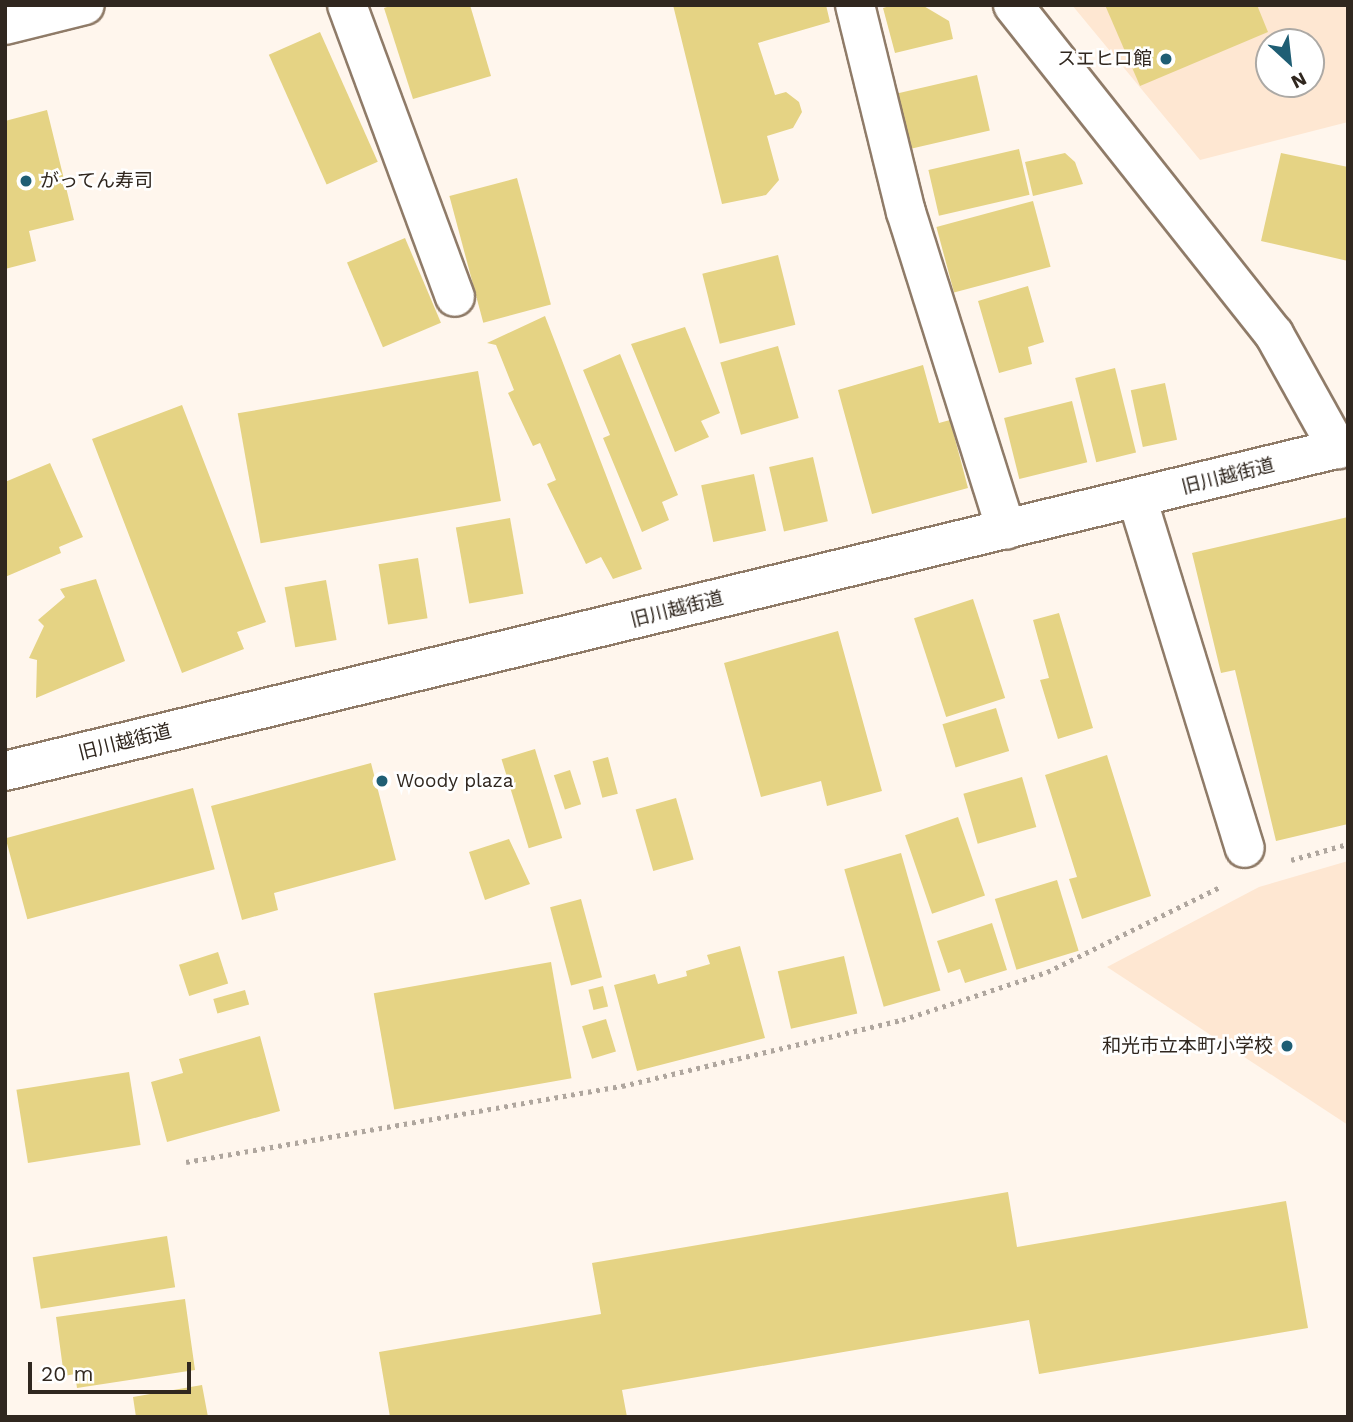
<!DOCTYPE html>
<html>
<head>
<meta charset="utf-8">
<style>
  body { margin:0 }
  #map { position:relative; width:1353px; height:1422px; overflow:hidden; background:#fff6ed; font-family:"Work Sans","Noto Sans JP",sans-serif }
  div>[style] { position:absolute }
  .built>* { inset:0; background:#fee7d2 }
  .building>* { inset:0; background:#e5d384; transform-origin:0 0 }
  .path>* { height:4.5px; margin-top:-2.25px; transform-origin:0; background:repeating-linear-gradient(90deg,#afa69e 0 3.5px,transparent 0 8.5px) }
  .roads { filter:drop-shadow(2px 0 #8f7b68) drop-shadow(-2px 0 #8f7b68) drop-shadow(0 2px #8f7b68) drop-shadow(0 -2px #8f7b68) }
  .minor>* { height:38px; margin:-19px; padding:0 19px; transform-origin:19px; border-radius:19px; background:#fff }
  .major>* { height:38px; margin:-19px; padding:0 19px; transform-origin:19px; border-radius:19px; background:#fff }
  .highway>* { height:38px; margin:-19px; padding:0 19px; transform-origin:19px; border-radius:19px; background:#fff }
  .dots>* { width:19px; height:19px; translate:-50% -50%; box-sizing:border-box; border:4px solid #fff; border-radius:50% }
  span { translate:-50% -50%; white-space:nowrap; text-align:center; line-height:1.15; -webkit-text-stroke:5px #fff; paint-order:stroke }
  .poi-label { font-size:19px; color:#30271f }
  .right { translate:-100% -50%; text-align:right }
  .left { translate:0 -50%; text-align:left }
  .street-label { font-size:19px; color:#30271f }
  .frame { position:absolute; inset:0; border:7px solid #30271f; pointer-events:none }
  .north { position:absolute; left:1255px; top:28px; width:70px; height:70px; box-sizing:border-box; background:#fff; border:2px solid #aca9a5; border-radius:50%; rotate:153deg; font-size:19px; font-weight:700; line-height:28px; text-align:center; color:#30271f }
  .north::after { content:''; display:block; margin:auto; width:24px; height:32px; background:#1f5e74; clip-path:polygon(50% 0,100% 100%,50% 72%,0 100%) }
  .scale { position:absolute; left:28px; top:1362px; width:163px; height:32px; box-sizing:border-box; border:4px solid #30271f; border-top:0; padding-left:9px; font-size:21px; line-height:24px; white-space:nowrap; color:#30271f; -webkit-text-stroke:5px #fff; paint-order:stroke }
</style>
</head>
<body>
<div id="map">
  <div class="built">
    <i style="clip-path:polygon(evenodd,1072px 5px,1348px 5px,1348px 122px,1200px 160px,1072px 5px,1269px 42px,1311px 42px,1311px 84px,1269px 84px,1269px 42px)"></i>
    <i style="clip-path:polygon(1348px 861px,1348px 1125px,1107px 967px,1259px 887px)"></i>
  </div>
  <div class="building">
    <i style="clip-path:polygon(393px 5px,470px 5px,491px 76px,413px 99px,384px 8px)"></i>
    <i style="clip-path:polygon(673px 5px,826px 5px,830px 22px,758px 43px,775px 95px,786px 92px,799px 102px,802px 112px,793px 128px,767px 136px,779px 180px,766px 195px,722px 204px)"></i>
    <i style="clip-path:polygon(893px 5px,922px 5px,949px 21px,953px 39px,895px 53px,883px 8px)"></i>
    <i style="clip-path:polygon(1105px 5px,1257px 5px,1268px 32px,1140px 86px)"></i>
    <i style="left:320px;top:32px;width:142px;height:56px;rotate:66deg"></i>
    <i style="left:977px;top:75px;width:57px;height:81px;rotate:77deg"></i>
    <i style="clip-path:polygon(47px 110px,74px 220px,29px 231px,36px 261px,5px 269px,5px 121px)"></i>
    <i style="left:1019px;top:149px;width:47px;height:93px;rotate:77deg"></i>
    <i style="clip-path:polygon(1065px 153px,1075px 162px,1083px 184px,1033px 196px,1025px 162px)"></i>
    <i style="clip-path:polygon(1281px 153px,1348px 167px,1348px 261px,1261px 241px)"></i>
    <i style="left:517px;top:178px;width:131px;height:70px;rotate:75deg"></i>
    <i style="left:1033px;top:201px;width:68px;height:100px;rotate:75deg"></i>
    <i style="left:405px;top:238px;width:92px;height:63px;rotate:67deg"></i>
    <i style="left:778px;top:255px;width:72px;height:78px;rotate:76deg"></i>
    <i style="clip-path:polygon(1028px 286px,1044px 342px,1028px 347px,1032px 364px,999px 373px,978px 301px)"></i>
    <i style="clip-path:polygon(545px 316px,642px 569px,613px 579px,601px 557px,586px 564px,547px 484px,556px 480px,540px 443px,533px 446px,508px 393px,514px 390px,496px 345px,487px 343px)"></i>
    <i style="clip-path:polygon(685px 327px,720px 413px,701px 421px,709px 437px,675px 452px,631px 344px)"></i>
    <i style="left:778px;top:346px;width:75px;height:60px;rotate:74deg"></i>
    <i style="clip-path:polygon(620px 354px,678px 495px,662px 502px,669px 520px,642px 532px,603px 438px,610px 435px,583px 370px)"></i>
    <i style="clip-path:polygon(923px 365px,939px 423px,950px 420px,968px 488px,872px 514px,838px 390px)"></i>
    <i style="left:1115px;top:368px;width:87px;height:41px;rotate:76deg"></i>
    <i style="left:478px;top:371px;width:132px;height:244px;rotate:80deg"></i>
    <i style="left:1165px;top:383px;width:58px;height:35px;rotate:78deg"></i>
    <i style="left:1072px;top:401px;width:63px;height:70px;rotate:76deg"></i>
    <i style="clip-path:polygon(182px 405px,266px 622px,237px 632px,244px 649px,182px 673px,92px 439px)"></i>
    <i style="left:813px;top:457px;width:66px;height:45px;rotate:77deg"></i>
    <i style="clip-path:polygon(50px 463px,83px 537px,59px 547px,61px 553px,5px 577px,5px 482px)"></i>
    <i style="left:754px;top:474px;width:58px;height:54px;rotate:78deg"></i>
    <i style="clip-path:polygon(1348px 517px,1348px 824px,1276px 841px,1235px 670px,1221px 673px,1192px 553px)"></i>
    <i style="left:510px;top:518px;width:77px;height:55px;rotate:80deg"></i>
    <i style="left:418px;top:558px;width:61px;height:40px;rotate:81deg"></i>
    <i style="clip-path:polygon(96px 579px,125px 661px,36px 698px,37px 660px,29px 658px,44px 626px,38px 620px,65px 597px,60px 589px)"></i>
    <i style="left:326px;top:580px;width:61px;height:42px;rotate:80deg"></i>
    <i style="left:973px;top:599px;width:104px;height:62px;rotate:72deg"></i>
    <i style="clip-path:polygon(1059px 613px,1093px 728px,1058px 739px,1040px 680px,1049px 678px,1033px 620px)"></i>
    <i style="clip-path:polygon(838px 631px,882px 791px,827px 806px,821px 781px,761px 797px,724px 663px)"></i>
    <i style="left:996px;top:708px;width:45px;height:56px;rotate:73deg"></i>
    <i style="left:535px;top:749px;width:93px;height:35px;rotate:73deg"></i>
    <i style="clip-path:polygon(1107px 755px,1151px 896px,1082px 919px,1069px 879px,1077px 877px,1045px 775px)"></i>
    <i style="left:608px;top:757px;width:38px;height:16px;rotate:75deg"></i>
    <i style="clip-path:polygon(371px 763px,396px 860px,274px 893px,278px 910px,242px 920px,211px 806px)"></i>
    <i style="left:570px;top:770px;width:36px;height:17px;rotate:72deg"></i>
    <i style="left:1022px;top:777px;width:52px;height:61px;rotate:74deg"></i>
    <i style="left:193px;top:788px;width:84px;height:194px;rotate:75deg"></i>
    <i style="left:676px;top:798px;width:64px;height:42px;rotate:74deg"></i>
    <i style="left:958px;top:817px;width:83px;height:56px;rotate:71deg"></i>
    <i style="clip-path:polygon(509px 839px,530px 884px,485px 900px,469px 852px)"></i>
    <i style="left:901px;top:853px;width:143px;height:59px;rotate:74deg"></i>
    <i style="left:1057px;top:880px;width:74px;height:65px;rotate:73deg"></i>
    <i style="left:581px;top:899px;width:81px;height:32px;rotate:75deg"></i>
    <i style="clip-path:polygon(992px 923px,1007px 970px,965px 983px,960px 969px,948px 973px,937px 941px)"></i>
    <i style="clip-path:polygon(740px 946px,765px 1038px,637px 1071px,614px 985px,655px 974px,658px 984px,687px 976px,686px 971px,710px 964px,707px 955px)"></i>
    <i style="left:218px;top:952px;width:33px;height:41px;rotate:72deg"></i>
    <i style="left:844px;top:956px;width:59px;height:68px;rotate:77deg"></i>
    <i style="left:551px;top:962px;width:118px;height:180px;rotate:80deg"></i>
    <i style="left:603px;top:986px;width:21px;height:15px;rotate:76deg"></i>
    <i style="left:245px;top:990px;width:15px;height:33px;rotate:74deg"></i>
    <i style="left:606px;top:1019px;width:34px;height:25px;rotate:73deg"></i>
    <i style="clip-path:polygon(260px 1036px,280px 1111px,167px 1142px,151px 1082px,183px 1073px,179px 1059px)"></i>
    <i style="left:129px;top:1072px;width:74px;height:114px;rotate:81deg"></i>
    <i style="clip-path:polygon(1008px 1192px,1017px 1247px,1286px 1201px,1308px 1328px,1039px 1374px,1029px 1320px,622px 1390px,627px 1417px,390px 1417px,379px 1352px,601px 1314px,592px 1263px)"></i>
    <i style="left:167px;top:1236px;width:52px;height:136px;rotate:81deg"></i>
    <i style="clip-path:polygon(185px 1299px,195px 1370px,77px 1388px,75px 1374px,64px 1376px,56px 1317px)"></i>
    <i style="clip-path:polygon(202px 1385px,208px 1417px,136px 1417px,133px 1397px)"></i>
  </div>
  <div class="path">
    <i style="left:1291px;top:860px;width:59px;rotate:-15.7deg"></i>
    <i style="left:186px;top:1162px;width:443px;rotate:-9.9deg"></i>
    <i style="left:622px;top:1086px;width:288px;rotate:-13.3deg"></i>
    <i style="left:902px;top:1020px;width:153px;rotate:-18.3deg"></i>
    <i style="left:1047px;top:972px;width:191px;rotate:-26.2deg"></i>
  </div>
  <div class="roads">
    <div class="minor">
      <i style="left:347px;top:5px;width:311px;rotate:69.7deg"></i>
      <i style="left:855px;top:5px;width:213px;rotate:76.2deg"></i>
      <i style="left:906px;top:212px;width:333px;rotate:72.5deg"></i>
      <i style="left:1013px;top:5px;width:420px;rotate:51.6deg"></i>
      <i style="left:1274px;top:334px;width:132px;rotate:60.9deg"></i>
      <i style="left:1137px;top:498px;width:366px;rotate:72.9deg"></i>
    </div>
    <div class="major">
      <i style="left:5px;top:771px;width:1382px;rotate:-13.6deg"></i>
    </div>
    <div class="highway">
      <i style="left:5px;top:25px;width:82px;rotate:-14deg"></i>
    </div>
  </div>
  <div class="dots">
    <i style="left:1166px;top:59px;background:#1f5e74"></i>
    <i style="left:26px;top:181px;background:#1f5e74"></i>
    <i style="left:382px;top:781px;background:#1f5e74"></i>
    <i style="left:1287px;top:1046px;background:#1f5e74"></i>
  </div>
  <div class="poi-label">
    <span class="right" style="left:1152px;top:59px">スエヒロ館</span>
    <span class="left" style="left:40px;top:181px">がってん寿司</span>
    <span class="left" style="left:396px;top:781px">Woody plaza</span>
    <span class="right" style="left:1273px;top:1046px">和光市立本町小学校</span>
  </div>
  <div class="street-label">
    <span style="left:1228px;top:476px;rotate:-14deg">旧川越街道</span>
    <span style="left:677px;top:609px;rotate:-14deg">旧川越街道</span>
    <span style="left:125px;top:742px;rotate:-14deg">旧川越街道</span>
  </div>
  <div class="frame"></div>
  <div class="north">N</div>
  <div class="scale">20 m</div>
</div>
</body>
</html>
